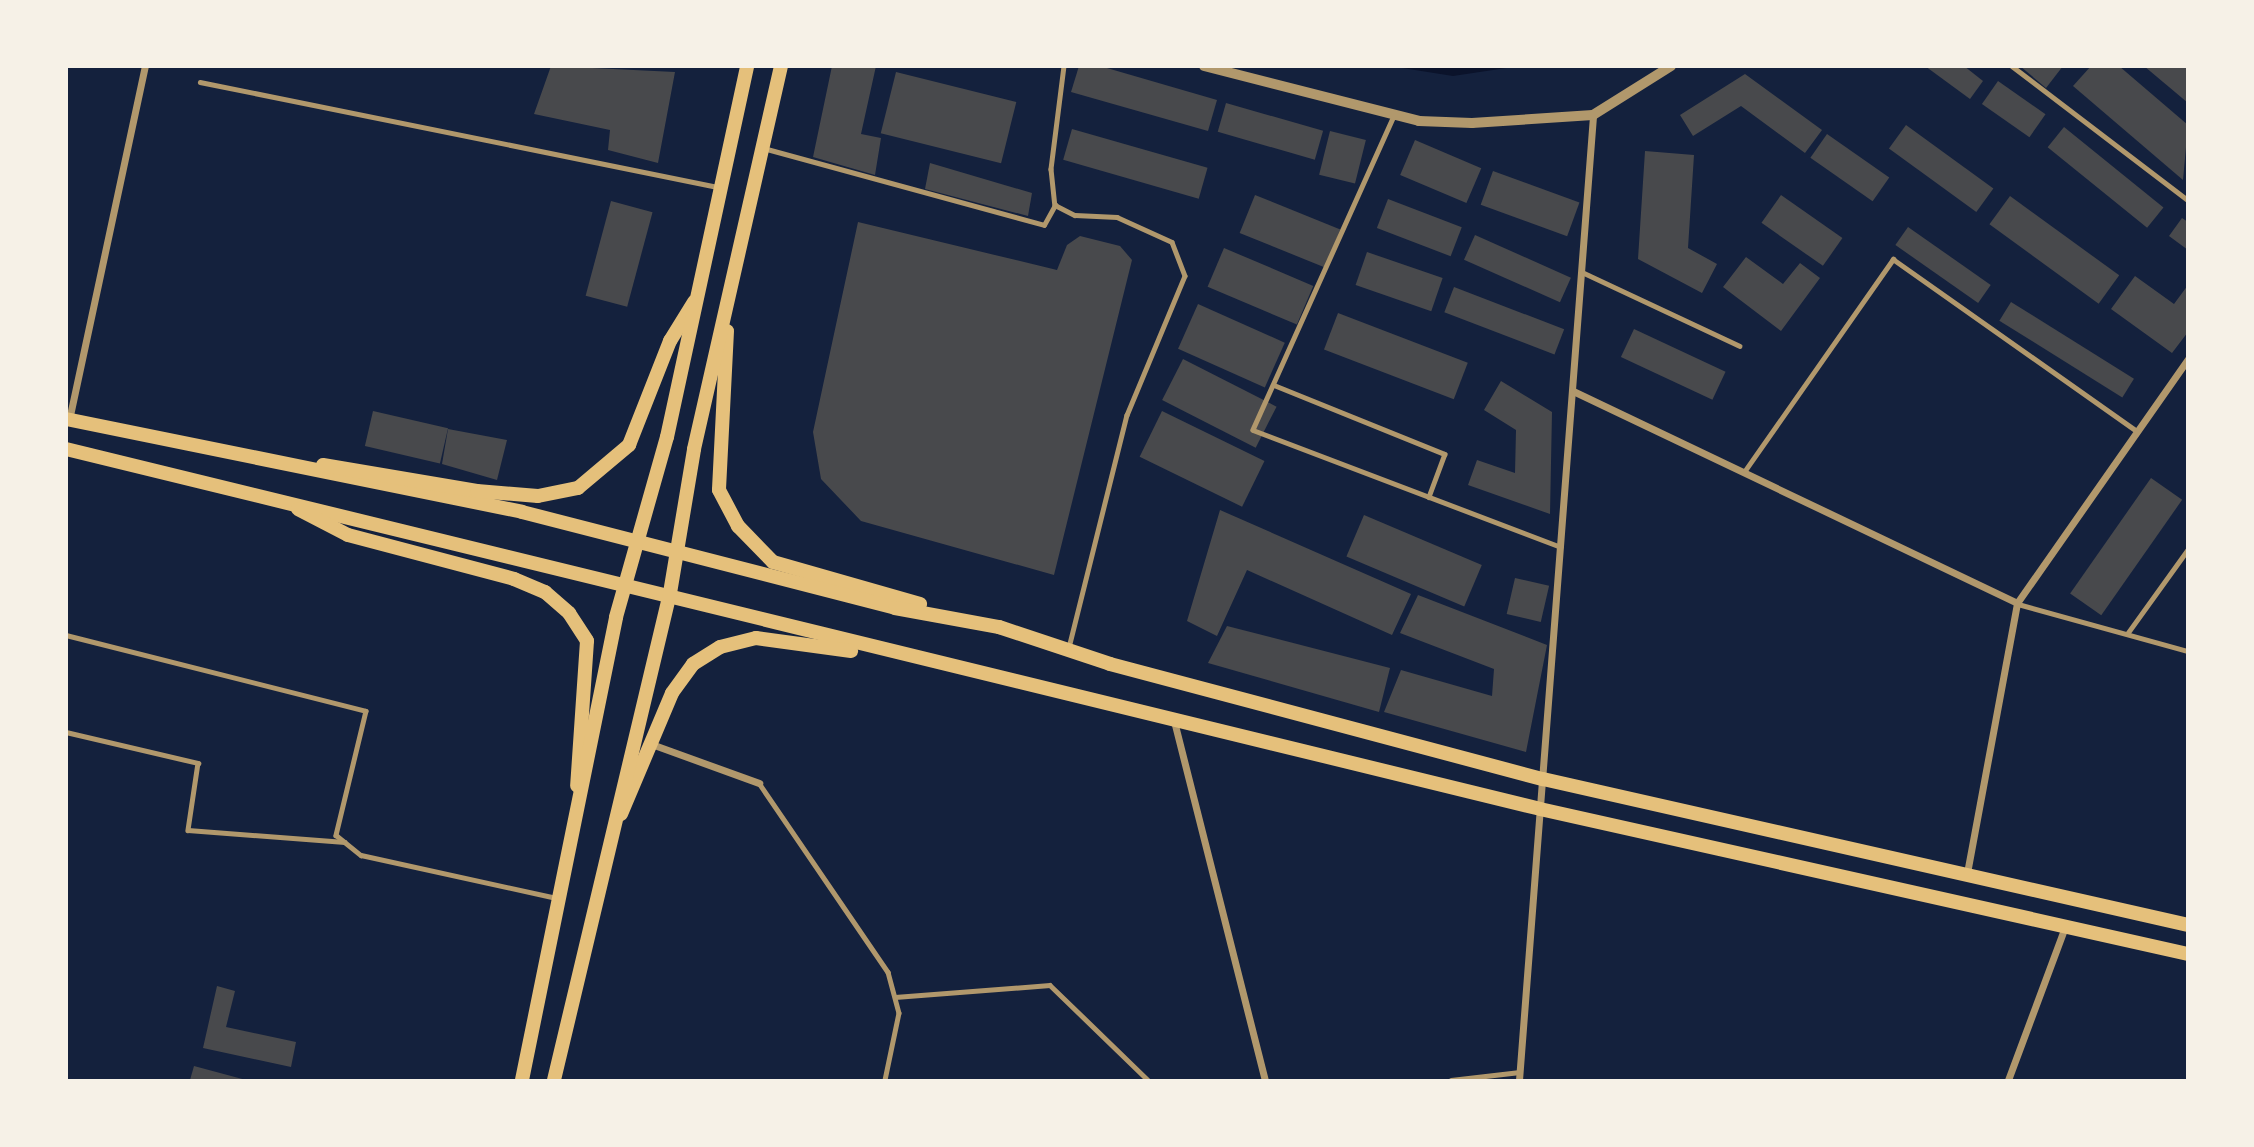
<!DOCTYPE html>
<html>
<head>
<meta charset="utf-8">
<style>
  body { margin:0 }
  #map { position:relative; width:2254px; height:1147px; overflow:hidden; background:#14213d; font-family:Karla,sans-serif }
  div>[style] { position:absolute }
  .water>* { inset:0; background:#0b132b }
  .building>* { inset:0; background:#48494c; transform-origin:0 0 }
  .service>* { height:4.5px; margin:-2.25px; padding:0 2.25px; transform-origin:2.25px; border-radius:2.25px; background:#b1986c }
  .minor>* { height:7px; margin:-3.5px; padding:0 3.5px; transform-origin:3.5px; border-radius:3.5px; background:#b1986c }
  .tertiary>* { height:10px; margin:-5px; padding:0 5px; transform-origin:5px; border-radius:5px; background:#b1986c }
  .primary>* { height:14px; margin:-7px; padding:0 7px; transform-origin:7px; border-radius:7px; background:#e5c07b }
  span { translate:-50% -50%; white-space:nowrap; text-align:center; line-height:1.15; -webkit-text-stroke:6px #f6f1e7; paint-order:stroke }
  .frame { position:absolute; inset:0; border:68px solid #f6f1e7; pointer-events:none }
</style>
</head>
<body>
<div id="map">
  <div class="water">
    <i style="clip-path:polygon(1396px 67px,1513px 66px,1513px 67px,1453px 76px)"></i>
  </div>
  <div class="building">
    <i style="clip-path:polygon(551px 66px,675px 72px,658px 163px,608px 150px,610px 130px,534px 114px)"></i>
    <i style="clip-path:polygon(832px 66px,876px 66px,861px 134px,881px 138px,875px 175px,813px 157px)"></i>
    <i style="clip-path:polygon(1079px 66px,1100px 66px,1217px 100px,1208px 131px,1071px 92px)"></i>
    <i style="clip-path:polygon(1925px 66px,1964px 66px,1983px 81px,1970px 99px)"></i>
    <i style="clip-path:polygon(2020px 66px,2063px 66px,2046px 88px)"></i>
    <i style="clip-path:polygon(2091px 66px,2119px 66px,2188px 125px,2183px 180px,2073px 86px)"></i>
    <i style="clip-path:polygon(2144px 66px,2188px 66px,2188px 103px)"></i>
    <i style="left:896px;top:72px;width:124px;height:63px;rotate:14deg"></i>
    <i style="clip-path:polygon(1745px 74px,1822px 130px,1805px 153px,1741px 106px,1693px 136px,1680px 115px)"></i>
    <i style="left:1998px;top:81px;width:58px;height:28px;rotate:35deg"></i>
    <i style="left:1226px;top:103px;width:101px;height:30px;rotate:16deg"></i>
    <i style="left:1906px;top:125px;width:108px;height:29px;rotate:36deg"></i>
    <i style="left:2064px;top:127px;width:128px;height:26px;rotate:39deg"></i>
    <i style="left:1072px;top:129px;width:141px;height:32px;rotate:16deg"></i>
    <i style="left:1330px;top:131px;width:37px;height:45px;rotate:14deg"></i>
    <i style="left:1827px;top:134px;width:76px;height:29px;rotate:35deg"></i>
    <i style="left:1415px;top:140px;width:72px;height:38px;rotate:23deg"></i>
    <i style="clip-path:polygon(1645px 151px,1694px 155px,1688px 248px,1717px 264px,1702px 293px,1638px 259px)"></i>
    <i style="clip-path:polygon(930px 163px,1032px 193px,1028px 216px,925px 189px)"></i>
    <i style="left:1493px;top:171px;width:92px;height:36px;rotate:20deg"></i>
    <i style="left:1255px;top:195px;width:92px;height:41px;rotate:22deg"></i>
    <i style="left:1781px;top:195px;width:75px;height:34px;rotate:35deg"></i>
    <i style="left:2010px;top:196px;width:135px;height:35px;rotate:36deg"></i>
    <i style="left:1388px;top:199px;width:79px;height:31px;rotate:21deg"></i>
    <i style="left:611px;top:201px;width:43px;height:98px;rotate:15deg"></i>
    <i style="clip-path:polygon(2182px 218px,2188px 222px,2188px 250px,2169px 236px)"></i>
    <i style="clip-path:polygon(858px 222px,1057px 270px,1067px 245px,1080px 236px,1120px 246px,1132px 260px,1054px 575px,861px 521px,821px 479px,813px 432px)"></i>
    <i style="left:1908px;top:227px;width:101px;height:22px;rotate:35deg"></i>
    <i style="left:1475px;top:235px;width:105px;height:27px;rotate:24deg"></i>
    <i style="left:1224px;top:248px;width:97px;height:42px;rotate:23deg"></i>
    <i style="left:1367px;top:252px;width:80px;height:35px;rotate:19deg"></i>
    <i style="clip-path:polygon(1746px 257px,1783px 284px,1800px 263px,1820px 278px,1781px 331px,1723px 287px)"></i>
    <i style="clip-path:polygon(2135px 276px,2174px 304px,2188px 285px,2188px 332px,2172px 353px,2111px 309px)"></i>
    <i style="left:1454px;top:287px;width:118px;height:27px;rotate:21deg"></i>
    <i style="left:2011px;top:302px;width:145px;height:22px;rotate:32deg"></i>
    <i style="left:1198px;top:304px;width:95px;height:49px;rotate:24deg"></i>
    <i style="left:1338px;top:313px;width:139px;height:39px;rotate:21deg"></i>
    <i style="left:1634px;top:329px;width:101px;height:31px;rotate:25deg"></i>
    <i style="left:1183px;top:359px;width:105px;height:46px;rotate:27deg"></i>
    <i style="clip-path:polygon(1501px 381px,1552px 412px,1550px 514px,1468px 485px,1477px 460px,1515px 473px,1516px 430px,1484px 410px)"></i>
    <i style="left:373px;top:411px;width:77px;height:36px;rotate:13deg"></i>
    <i style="left:1162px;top:411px;width:114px;height:51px;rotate:26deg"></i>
    <i style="clip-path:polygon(448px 429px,507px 440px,497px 480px,442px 464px)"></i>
    <i style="left:2151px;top:478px;width:38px;height:141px;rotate:35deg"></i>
    <i style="clip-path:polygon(1220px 510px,1411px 594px,1392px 635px,1247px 570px,1217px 636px,1187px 621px)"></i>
    <i style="left:1364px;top:515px;width:128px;height:45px;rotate:23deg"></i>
    <i style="left:1515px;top:578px;width:35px;height:37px;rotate:13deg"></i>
    <i style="clip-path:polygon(1418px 595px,1547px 645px,1526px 752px,1384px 712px,1401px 670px,1492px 696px,1494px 669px,1400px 633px)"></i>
    <i style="clip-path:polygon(1227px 626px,1390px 668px,1379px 712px,1208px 663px)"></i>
    <i style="clip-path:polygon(217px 986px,235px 991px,226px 1027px,296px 1042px,291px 1067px,203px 1048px)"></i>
    <i style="clip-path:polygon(194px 1066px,246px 1080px,190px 1080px)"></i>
  </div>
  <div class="service">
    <i style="left:1064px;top:66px;width:104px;rotate:97.2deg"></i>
    <i style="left:1051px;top:169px;width:36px;rotate:84deg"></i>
    <i style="left:1055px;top:205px;width:22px;rotate:27deg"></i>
    <i style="left:1075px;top:215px;width:42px;rotate:2.7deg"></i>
    <i style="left:1117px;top:217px;width:60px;rotate:24.4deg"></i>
    <i style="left:1172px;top:242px;width:36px;rotate:69deg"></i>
    <i style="left:1185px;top:276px;width:151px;rotate:112.6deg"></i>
    <i style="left:1127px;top:415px;width:240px;rotate:104deg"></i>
    <i style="left:2012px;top:66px;width:221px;rotate:37.3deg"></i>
    <i style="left:200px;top:82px;width:529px;rotate:11.46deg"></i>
    <i style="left:1394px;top:116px;width:344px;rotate:114.2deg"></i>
    <i style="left:1253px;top:430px;width:329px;rotate:20.8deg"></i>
    <i style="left:767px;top:149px;width:287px;rotate:15.3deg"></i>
    <i style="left:1044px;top:225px;width:23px;rotate:-61deg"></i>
    <i style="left:1582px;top:272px;width:174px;rotate:25.1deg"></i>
    <i style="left:1274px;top:385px;width:184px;rotate:22deg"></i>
    <i style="left:1445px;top:454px;width:46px;rotate:110.4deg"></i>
    <i style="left:1744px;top:472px;width:260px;rotate:-55deg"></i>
    <i style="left:1893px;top:259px;width:299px;rotate:35.2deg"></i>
    <i style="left:2018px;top:604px;width:176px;rotate:15.5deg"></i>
    <i style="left:2127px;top:634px;width:105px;rotate:-54.3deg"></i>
    <i style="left:66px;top:635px;width:309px;rotate:14.2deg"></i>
    <i style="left:366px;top:711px;width:128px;rotate:103.6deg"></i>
    <i style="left:336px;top:835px;width:32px;rotate:39deg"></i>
    <i style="left:361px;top:855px;width:201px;rotate:12.4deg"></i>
    <i style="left:66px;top:732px;width:136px;rotate:13.2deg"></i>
    <i style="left:198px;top:763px;width:68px;rotate:98.5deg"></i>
    <i style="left:188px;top:830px;width:157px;rotate:4.4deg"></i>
    <i style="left:759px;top:783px;width:229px;rotate:55.7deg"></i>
    <i style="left:888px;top:972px;width:42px;rotate:75deg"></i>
    <i style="left:899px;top:1013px;width:68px;rotate:101.8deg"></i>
    <i style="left:895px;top:997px;width:155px;rotate:-4.4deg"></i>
    <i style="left:1050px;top:985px;width:136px;rotate:44.1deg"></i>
    <i style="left:1451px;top:1080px;width:69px;rotate:-6.6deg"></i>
  </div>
  <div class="minor">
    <i style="left:1573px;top:391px;width:492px;rotate:25.5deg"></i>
    <i style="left:69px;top:420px;width:362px;rotate:-77.9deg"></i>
    <i style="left:1174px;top:721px;width:370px;rotate:75.8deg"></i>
    <i style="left:654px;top:745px;width:112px;rotate:19.9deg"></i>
    <i style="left:1967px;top:873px;width:275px;rotate:-79.5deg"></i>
    <i style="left:2017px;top:603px;width:298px;rotate:-55deg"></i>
    <i style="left:1519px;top:1080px;width:968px;rotate:-85.61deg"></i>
    <i style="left:2008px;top:1080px;width:163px;rotate:-69.6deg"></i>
  </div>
  <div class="tertiary">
    <i style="left:1204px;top:66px;width:222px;rotate:14.3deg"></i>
    <i style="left:1419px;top:121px;width:53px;rotate:2.2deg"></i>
    <i style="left:1472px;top:123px;width:121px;rotate:-3.8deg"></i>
    <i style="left:1593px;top:115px;width:92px;rotate:-32.1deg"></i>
  </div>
  <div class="primary">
    <i style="left:727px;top:331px;width:159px;rotate:92.9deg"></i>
    <i style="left:719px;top:490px;width:41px;rotate:62.2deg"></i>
    <i style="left:738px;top:526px;width:50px;rotate:45.8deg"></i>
    <i style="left:773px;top:562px;width:153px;rotate:15.9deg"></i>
    <i style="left:66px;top:419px;width:465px;rotate:11.5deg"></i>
    <i style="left:522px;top:512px;width:385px;rotate:14.4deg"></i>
    <i style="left:895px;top:608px;width:106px;rotate:10.4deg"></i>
    <i style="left:999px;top:627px;width:117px;rotate:18.4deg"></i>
    <i style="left:1110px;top:664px;width:448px;rotate:14.9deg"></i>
    <i style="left:1543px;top:779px;width:661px;rotate:12.75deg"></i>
    <i style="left:66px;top:449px;width:1517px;rotate:13.72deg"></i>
    <i style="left:1540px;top:809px;width:664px;rotate:12.61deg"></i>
    <i style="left:323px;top:465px;width:156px;rotate:9.6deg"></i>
    <i style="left:477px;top:491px;width:61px;rotate:4.7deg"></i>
    <i style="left:538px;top:496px;width:41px;rotate:-11.3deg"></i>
    <i style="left:578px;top:488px;width:67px;rotate:-40.1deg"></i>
    <i style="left:629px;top:445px;width:112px;rotate:-68.5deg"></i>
    <i style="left:670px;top:341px;width:46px;rotate:-58.4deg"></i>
    <i style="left:298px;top:509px;width:56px;rotate:27.5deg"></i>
    <i style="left:348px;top:535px;width:172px;rotate:14.8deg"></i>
    <i style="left:514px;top:579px;width:34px;rotate:23deg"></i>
    <i style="left:545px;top:592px;width:32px;rotate:41deg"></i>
    <i style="left:569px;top:613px;width:33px;rotate:57deg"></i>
    <i style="left:587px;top:641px;width:145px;rotate:93.9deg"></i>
    <i style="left:621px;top:814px;width:131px;rotate:-67.1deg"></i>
    <i style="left:672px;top:693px;width:36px;rotate:-54deg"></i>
    <i style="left:693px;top:664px;width:32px;rotate:-32deg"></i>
    <i style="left:720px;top:647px;width:37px;rotate:-14deg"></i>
    <i style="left:756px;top:638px;width:96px;rotate:7.8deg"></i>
    <i style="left:522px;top:1080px;width:472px;rotate:-78.5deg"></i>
    <i style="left:616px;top:617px;width:187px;rotate:-74.2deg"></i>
    <i style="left:667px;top:437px;width:380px;rotate:-77.8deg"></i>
    <i style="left:554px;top:1080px;width:495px;rotate:-76.6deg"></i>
    <i style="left:669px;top:599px;width:152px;rotate:-80.5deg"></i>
    <i style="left:694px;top:449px;width:393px;rotate:-77.2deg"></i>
  </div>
  <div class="frame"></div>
</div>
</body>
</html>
